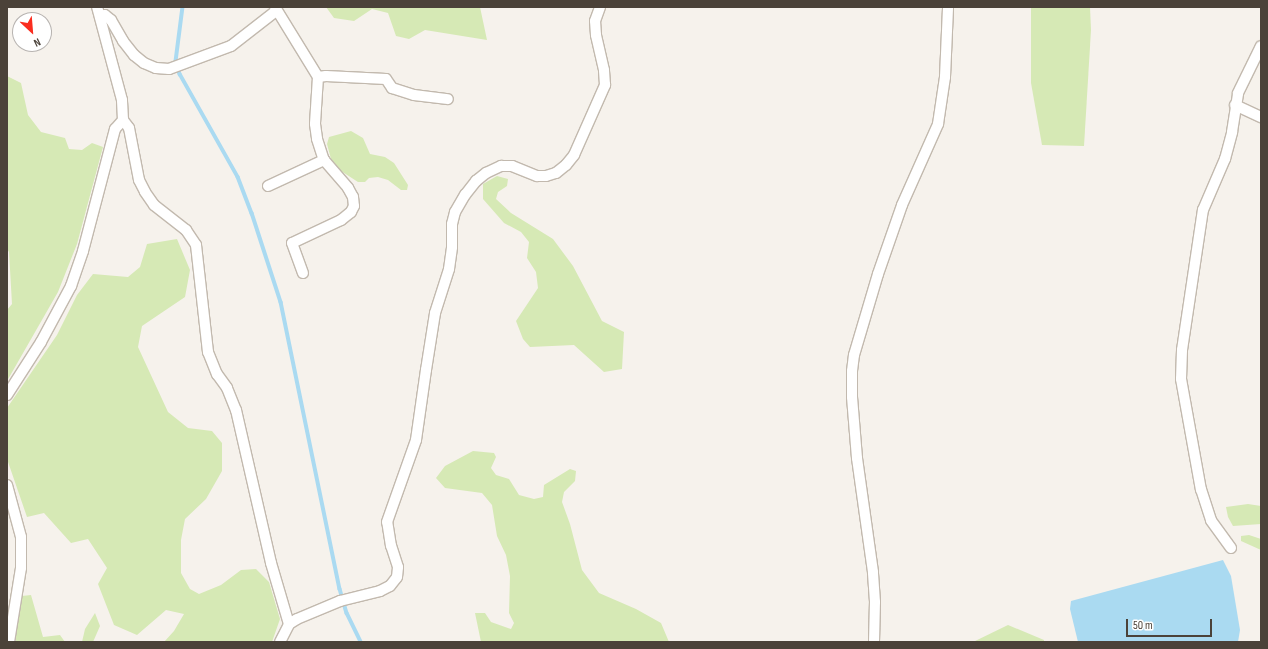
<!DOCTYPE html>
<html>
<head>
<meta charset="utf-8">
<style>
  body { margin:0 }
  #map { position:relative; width:1268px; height:649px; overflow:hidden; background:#f6f2ec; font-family:"Sofia Sans Condensed",sans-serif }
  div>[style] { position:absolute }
  .green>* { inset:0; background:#d6e9b5 }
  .water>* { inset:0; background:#aadaf1 }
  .stream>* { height:3.5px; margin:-1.75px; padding:0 1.75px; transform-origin:1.75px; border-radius:1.75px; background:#aadaf1 }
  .roads { filter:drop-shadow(1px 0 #c2b9ae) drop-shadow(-1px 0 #c2b9ae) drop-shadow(0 1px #c2b9ae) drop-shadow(0 -1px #c2b9ae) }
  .minor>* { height:10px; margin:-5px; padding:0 5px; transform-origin:5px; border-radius:5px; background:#fff }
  span { translate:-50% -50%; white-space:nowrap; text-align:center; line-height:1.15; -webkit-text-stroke:3px #fff; paint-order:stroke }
  .frame { position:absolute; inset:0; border:8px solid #4b4239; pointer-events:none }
  .north { position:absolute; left:12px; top:12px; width:40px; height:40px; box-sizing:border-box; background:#fff; border:1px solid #b7b3b0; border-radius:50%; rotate:154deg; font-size:11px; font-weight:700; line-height:16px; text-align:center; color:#4b4239 }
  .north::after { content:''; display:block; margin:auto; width:14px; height:18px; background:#fa2d1f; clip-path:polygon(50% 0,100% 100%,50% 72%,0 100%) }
  .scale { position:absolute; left:1126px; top:619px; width:86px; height:18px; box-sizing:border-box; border:2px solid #4b4239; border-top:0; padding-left:5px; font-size:12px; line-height:14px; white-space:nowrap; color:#4b4239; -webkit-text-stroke:3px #fff; paint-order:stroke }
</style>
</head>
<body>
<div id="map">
  <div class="green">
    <i style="clip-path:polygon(326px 7px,480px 7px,487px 40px,425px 30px,409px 39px,396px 36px,388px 13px,372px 9px,354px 21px,334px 18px)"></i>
    <i style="clip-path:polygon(1031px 7px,1090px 7px,1091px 30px,1084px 146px,1042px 145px,1031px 83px)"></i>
    <i style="clip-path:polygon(7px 76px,21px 83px,28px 115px,41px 132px,65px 138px,69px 149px,82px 150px,92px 143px,103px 147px,77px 244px,58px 292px,7px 381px,7px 310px,12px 304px,9px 252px,7px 249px)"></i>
    <i style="clip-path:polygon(351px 131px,363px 138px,370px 154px,385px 157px,394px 163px,408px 185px,407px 190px,401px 190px,388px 180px,378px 177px,369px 178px,365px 182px,358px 182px,341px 171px,331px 159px,327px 144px,329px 137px)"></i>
    <i style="clip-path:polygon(497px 176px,508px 179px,507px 186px,498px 192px,496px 199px,511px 213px,553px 239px,573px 266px,602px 321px,624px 332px,622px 369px,604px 372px,574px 345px,530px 347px,523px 339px,516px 321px,538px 288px,536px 272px,527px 258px,529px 242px,521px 232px,504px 223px,483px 199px,483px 184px)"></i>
    <i style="clip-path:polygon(177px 239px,190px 270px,185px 297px,142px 326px,138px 347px,168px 412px,188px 428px,212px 431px,222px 443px,222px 471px,206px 499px,185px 519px,181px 540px,181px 573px,190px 589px,199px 594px,221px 585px,241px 570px,256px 569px,269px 582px,280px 619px,272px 642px,164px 642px,174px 631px,184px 614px,166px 610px,137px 635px,114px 625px,98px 584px,107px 568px,88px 539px,71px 543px,44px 513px,27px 517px,7px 459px,7px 408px,57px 335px,77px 295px,93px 274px,128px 277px,140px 267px,147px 244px)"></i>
    <i style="clip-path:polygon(473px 451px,494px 453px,496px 457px,491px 468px,496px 475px,509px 479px,519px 495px,534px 499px,543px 497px,544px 485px,570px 469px,576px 471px,575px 481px,564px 492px,562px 502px,570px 524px,582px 570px,599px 593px,636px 609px,661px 623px,669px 642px,481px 642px,475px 613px,485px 613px,491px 622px,511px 629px,514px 623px,509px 613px,510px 576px,506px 555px,497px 536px,492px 505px,482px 493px,445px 488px,436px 478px,445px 466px)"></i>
    <i style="clip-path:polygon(1248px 504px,1261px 506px,1261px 524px,1233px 526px,1228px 517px,1226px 507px)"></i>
    <i style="clip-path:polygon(1249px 535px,1261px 539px,1261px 550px,1241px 541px,1241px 536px)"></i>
    <i style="clip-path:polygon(31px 595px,43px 637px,60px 635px,65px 642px,16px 642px,15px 625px,22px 596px)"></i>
    <i style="clip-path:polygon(95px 613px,100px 626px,93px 642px,82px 642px,85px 629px)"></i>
    <i style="clip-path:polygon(1008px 625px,1044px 640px,1044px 642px,973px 642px)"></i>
  </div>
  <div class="water">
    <i style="clip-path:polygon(1223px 560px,1231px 576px,1240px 630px,1238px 642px,1078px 642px,1070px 609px,1071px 601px)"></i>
  </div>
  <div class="stream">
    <i style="left:183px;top:7px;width:55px;rotate:97.3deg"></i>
    <i style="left:176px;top:62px;width:13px;rotate:72deg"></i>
    <i style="left:180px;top:74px;width:118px;rotate:60.6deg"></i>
    <i style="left:238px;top:177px;width:39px;rotate:69deg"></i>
    <i style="left:252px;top:213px;width:94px;rotate:72deg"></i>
    <i style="left:281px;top:302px;width:293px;rotate:78.4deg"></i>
    <i style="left:340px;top:589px;width:25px;rotate:74deg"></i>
    <i style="left:347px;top:613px;width:32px;rotate:64deg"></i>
  </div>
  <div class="roads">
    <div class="minor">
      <i style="left:275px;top:7px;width:82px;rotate:58.4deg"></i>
      <i style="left:318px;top:77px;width:47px;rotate:93.7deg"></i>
      <i style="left:315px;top:124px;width:15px;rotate:82deg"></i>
      <i style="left:317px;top:139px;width:22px;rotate:72deg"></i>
      <i style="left:324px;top:160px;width:37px;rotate:49deg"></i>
      <i style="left:348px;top:188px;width:10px;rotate:61deg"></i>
      <i style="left:353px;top:197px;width:9px;rotate:84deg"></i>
      <i style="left:354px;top:206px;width:7px;rotate:117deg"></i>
      <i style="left:351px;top:212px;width:13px;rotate:141deg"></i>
      <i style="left:341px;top:220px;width:54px;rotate:154.9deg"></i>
      <i style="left:292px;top:243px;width:32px;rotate:70deg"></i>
      <i style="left:100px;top:17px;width:5px;rotate:-22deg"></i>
      <i style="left:105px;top:15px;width:8px;rotate:40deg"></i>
      <i style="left:111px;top:20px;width:24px;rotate:60deg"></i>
      <i style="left:123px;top:41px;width:18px;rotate:52deg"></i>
      <i style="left:134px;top:55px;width:13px;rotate:39deg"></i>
      <i style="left:144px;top:63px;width:13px;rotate:23deg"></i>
      <i style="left:156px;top:68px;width:13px;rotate:4deg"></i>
      <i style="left:169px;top:69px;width:66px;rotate:-20.4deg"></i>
      <i style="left:231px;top:46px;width:57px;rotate:-37.9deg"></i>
      <i style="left:318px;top:77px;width:8px;rotate:-7deg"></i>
      <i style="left:326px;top:76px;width:60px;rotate:2.9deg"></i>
      <i style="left:386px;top:79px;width:11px;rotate:56deg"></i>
      <i style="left:392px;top:88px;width:23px;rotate:18deg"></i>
      <i style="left:414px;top:95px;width:34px;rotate:7deg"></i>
      <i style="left:1235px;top:105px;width:29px;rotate:25deg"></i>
      <i style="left:123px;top:120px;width:10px;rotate:53deg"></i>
      <i style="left:129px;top:128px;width:53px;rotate:79.1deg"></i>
      <i style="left:139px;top:180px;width:13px;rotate:63deg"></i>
      <i style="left:145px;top:192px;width:16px;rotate:55deg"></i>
      <i style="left:154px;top:205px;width:41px;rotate:38deg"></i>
      <i style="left:186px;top:230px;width:18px;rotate:56deg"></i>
      <i style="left:196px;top:245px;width:108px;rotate:83.6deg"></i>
      <i style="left:208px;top:352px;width:24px;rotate:68deg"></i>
      <i style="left:217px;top:374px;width:17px;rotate:54deg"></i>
      <i style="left:227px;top:388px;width:24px;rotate:68deg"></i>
      <i style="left:236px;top:410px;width:157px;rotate:77.1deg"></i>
      <i style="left:271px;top:563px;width:64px;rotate:73.6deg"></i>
      <i style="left:268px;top:186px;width:62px;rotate:-24.9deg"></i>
      <i style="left:7px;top:395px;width:63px;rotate:-57.3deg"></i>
      <i style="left:41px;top:342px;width:64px;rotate:-61.8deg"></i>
      <i style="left:71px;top:286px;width:37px;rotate:-71deg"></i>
      <i style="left:83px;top:251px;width:126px;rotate:-75.3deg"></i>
      <i style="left:115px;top:129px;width:12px;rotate:-48deg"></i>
      <i style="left:123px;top:120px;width:20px;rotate:-93deg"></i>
      <i style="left:122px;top:100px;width:96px;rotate:-105deg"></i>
      <i style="left:7px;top:485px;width:54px;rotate:74.9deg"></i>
      <i style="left:21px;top:537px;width:31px;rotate:90deg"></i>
      <i style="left:21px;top:568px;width:75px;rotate:99.2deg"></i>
      <i style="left:1231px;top:548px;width:34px;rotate:-126deg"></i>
      <i style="left:1211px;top:520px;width:32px;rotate:-108deg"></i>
      <i style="left:1201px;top:490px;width:113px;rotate:-100.2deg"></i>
      <i style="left:1181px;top:379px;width:29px;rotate:-88deg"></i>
      <i style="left:1182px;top:350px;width:142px;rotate:-81.5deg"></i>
      <i style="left:1203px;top:210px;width:56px;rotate:-66.7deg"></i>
      <i style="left:1225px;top:159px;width:28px;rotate:-75deg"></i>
      <i style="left:1232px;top:132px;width:39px;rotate:-81deg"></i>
      <i style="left:1238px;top:93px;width:52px;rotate:-63.9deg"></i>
      <i style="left:280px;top:642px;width:20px;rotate:-63deg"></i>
      <i style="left:289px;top:624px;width:9px;rotate:-32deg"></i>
      <i style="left:297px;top:619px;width:47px;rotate:-22.7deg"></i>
      <i style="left:340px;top:601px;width:41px;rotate:-14deg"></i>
      <i style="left:380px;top:591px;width:11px;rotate:-27deg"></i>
      <i style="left:390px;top:586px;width:11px;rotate:-52deg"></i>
      <i style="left:397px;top:577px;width:10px;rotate:-84deg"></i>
      <i style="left:398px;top:567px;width:22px;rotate:-108deg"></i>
      <i style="left:391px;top:546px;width:24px;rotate:-99deg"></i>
      <i style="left:387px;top:522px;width:87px;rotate:-70.5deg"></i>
      <i style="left:416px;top:440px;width:71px;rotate:-81.9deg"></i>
      <i style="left:426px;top:370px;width:58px;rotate:-81deg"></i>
      <i style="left:435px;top:313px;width:46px;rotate:-72.3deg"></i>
      <i style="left:449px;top:269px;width:22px;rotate:-82deg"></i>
      <i style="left:452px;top:247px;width:23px;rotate:-90deg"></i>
      <i style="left:452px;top:224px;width:12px;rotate:-76deg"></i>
      <i style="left:455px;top:212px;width:20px;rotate:-60deg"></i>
      <i style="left:465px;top:195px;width:18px;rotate:-52deg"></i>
      <i style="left:476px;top:181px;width:13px;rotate:-39deg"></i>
      <i style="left:486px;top:173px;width:17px;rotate:-25deg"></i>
      <i style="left:501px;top:166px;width:11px"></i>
      <i style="left:512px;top:166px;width:27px;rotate:22deg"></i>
      <i style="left:537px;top:176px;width:9px"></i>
      <i style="left:546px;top:176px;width:10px;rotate:-17deg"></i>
      <i style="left:556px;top:173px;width:13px;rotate:-39deg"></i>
      <i style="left:566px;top:165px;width:13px;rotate:-51deg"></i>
      <i style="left:574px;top:155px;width:77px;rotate:-66.1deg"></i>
      <i style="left:605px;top:85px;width:15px;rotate:-94deg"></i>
      <i style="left:604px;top:70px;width:36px;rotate:-103deg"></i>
      <i style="left:596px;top:35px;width:14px;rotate:-94deg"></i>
      <i style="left:595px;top:21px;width:15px;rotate:-70deg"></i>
      <i style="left:874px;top:642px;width:40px;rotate:-88.6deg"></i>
      <i style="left:875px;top:602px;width:30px;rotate:-94deg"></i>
      <i style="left:873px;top:572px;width:115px;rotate:-98deg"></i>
      <i style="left:857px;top:458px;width:61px;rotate:-94.7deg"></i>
      <i style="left:852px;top:397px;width:26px;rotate:-90deg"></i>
      <i style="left:852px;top:371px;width:16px;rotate:-83deg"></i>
      <i style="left:854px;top:355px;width:84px;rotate:-73.5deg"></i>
      <i style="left:878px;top:274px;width:73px;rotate:-70.8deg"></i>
      <i style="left:902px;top:205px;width:89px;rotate:-66deg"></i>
      <i style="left:938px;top:124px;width:48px;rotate:-81.5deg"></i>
      <i style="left:945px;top:77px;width:70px;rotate:-87.5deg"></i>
    </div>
  </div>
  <div class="frame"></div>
  <div class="north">N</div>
  <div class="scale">50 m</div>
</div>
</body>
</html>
